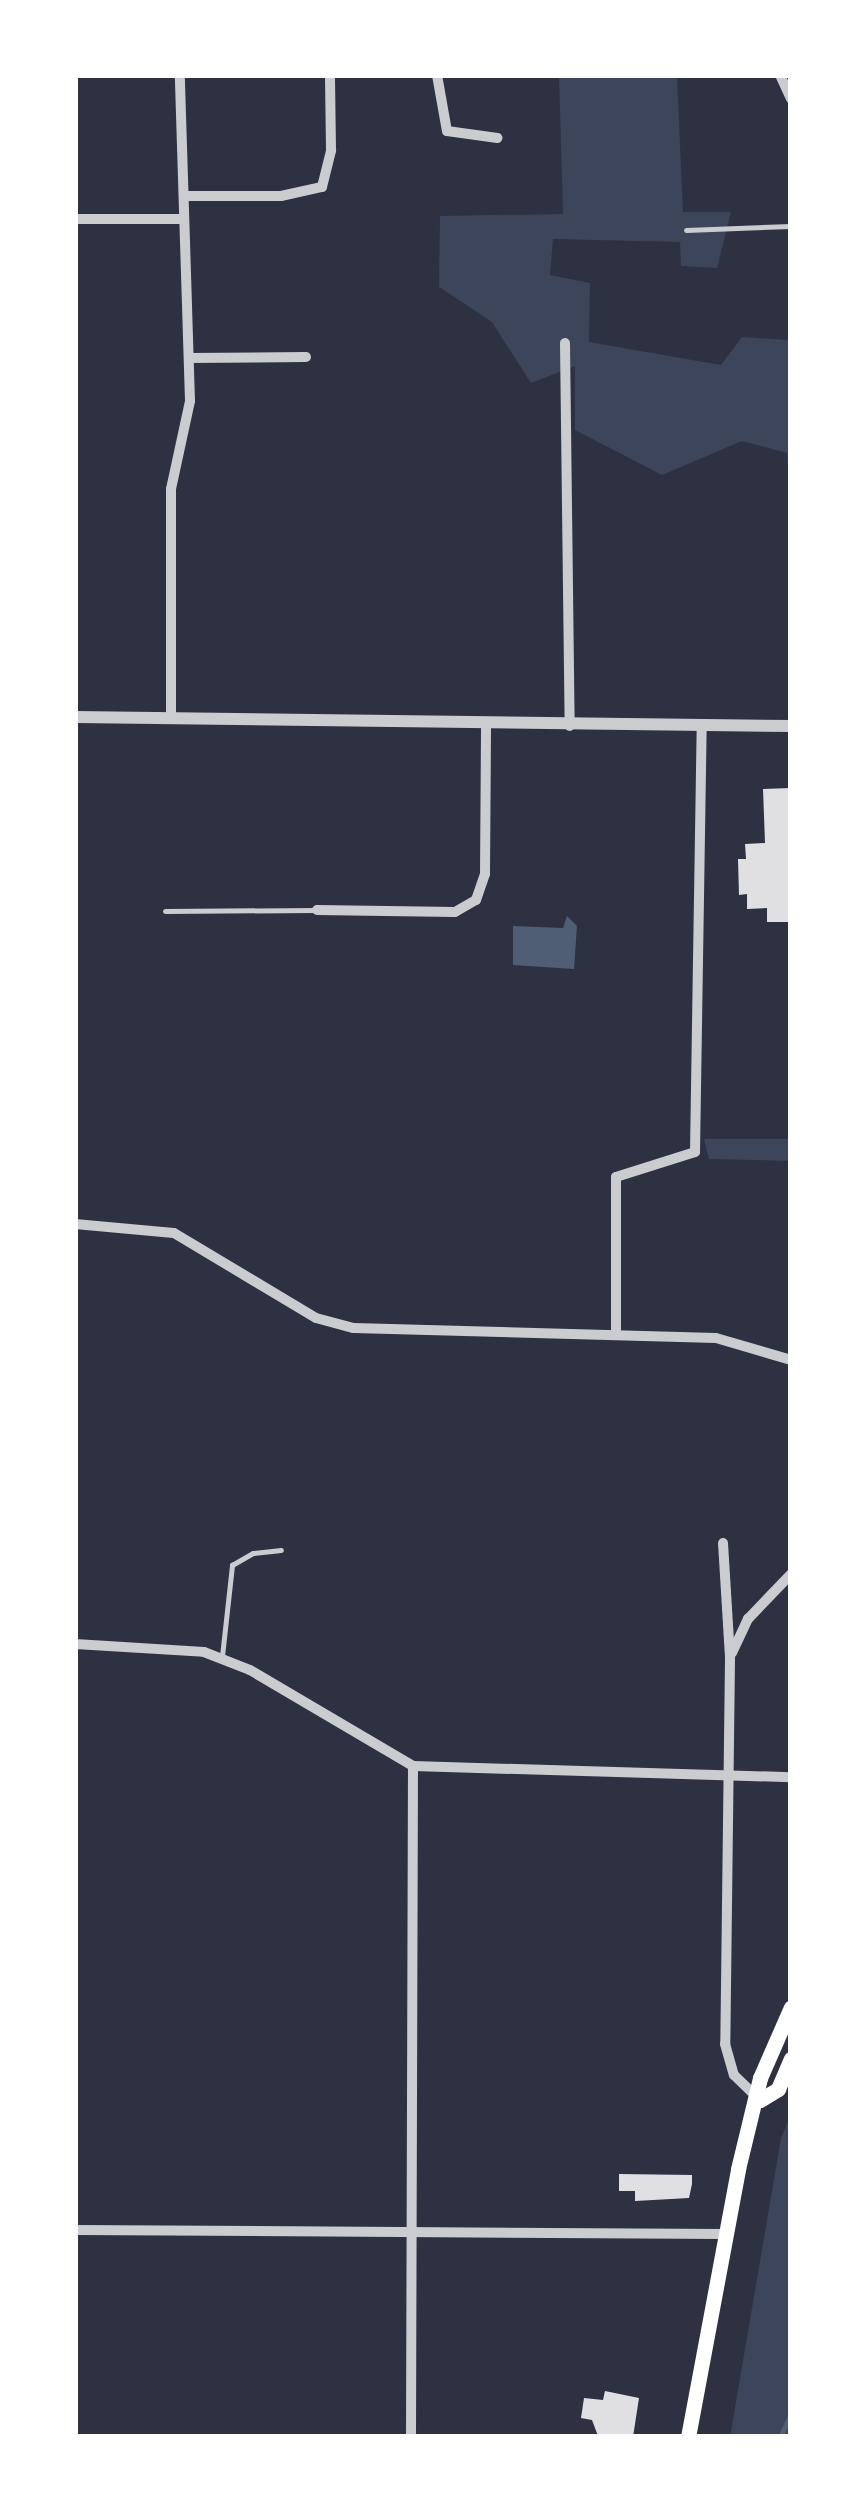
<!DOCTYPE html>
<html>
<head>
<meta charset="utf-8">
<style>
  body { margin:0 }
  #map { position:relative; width:866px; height:2512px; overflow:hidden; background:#2d3142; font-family:"Alegreya Sans",sans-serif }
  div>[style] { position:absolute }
  .green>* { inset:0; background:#3c4559 }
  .water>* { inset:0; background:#4f5d75 }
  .stream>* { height:5px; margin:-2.5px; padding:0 2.5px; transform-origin:2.5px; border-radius:2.5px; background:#4f5d75 }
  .building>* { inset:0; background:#e0e0e3 }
  .service>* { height:5px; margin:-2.5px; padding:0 2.5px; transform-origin:2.5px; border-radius:2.5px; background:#caccd0 }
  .minor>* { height:10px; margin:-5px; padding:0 5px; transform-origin:5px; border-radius:5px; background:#caccd0 }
  .tertiary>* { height:12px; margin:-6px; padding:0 6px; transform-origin:6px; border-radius:6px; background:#caccd0 }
  .primary>* { height:15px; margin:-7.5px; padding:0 7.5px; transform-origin:7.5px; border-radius:7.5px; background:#fff }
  span { translate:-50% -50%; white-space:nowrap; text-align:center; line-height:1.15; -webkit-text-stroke:8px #fff; paint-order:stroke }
  .frame { position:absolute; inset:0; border:78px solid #fff; pointer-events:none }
</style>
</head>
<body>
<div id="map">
  <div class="green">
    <i style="clip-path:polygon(559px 75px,677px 75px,683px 212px,731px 212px,717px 268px,681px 266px,680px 242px,553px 239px,550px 275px,590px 283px,589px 342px,721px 365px,742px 337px,787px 340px,791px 325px,791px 513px,787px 453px,742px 441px,662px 475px,575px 430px,575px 366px,531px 383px,492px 322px,439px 287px,440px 216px,563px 214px)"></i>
    <i style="clip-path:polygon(704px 1139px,791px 1139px,791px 1161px,709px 1159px)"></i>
    <i style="clip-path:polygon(791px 2115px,791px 2437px,730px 2437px,781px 2138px)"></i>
  </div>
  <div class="water">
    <i style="clip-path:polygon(567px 916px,577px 926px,574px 969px,513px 965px,513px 926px,563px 928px)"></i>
  </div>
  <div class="stream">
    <i style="left:782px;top:2433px;width:22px;rotate:-66deg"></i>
  </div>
  <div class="building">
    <i style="clip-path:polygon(791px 788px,791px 922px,767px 922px,767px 908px,747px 909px,747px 894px,739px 895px,738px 859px,746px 859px,745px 844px,765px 843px,763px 789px)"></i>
    <i style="clip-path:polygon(619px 2174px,692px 2175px,692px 2184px,689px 2198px,635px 2201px,635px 2191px,619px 2191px)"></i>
    <i style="clip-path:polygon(605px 2391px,639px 2398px,633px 2437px,598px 2436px,592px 2420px,581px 2418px,584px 2398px,603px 2400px)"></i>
  </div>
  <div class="service">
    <i style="left:686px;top:230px;width:105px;rotate:-2.2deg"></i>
    <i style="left:165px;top:911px;width:152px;rotate:-0.4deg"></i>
    <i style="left:222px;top:1656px;width:92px;rotate:-83.7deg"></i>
    <i style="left:232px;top:1565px;width:24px;rotate:-30deg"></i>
    <i style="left:253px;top:1553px;width:28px;rotate:-6deg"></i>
  </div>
  <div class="minor">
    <i style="left:437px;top:75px;width:57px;rotate:79.9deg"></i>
    <i style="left:447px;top:131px;width:51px;rotate:7.8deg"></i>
    <i style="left:780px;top:75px;width:26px;rotate:65deg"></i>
    <i style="left:184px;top:196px;width:97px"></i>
    <i style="left:281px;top:196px;width:42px;rotate:-12.4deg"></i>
    <i style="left:322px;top:187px;width:38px;rotate:-76deg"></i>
    <i style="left:331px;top:150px;width:75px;rotate:-90.8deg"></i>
    <i style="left:75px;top:219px;width:109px"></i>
    <i style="left:565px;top:343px;width:383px;rotate:89.3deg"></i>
    <i style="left:189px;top:358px;width:117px;rotate:-0.5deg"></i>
    <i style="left:171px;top:716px;width:227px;rotate:-90deg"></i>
    <i style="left:171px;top:489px;width:90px;rotate:-77.8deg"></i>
    <i style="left:190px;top:401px;width:326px;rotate:-91.8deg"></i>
    <i style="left:317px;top:910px;width:138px;rotate:0.8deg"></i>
    <i style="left:455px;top:912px;width:24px;rotate:-30deg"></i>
    <i style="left:476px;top:900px;width:28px;rotate:-71deg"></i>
    <i style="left:485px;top:874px;width:149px;rotate:-89.6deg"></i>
    <i style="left:75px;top:1224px;width:99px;rotate:5.2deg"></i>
    <i style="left:174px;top:1233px;width:165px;rotate:30.9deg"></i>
    <i style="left:316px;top:1318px;width:39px;rotate:15deg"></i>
    <i style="left:354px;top:1328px;width:362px;rotate:1.6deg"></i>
    <i style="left:716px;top:1338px;width:78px;rotate:16.3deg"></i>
    <i style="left:616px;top:1334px;width:157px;rotate:-90deg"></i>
    <i style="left:616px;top:1177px;width:83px;rotate:-17.6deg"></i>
    <i style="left:695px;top:1152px;width:426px;rotate:-89.1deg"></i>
    <i style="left:723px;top:1543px;width:116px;rotate:86.5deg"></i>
    <i style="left:730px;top:1659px;width:385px;rotate:90.7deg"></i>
    <i style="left:725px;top:2044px;width:32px;rotate:74deg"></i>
    <i style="left:734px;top:2075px;width:35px;rotate:44deg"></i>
    <i style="left:75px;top:1644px;width:129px;rotate:3.5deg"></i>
    <i style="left:204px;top:1652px;width:49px;rotate:21.4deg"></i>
    <i style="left:250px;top:1670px;width:189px;rotate:30.5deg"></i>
    <i style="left:413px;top:1766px;width:378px;rotate:1.7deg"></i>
    <i style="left:732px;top:1653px;width:38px;rotate:-65deg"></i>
    <i style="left:748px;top:1619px;width:62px;rotate:-46.3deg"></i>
    <i style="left:75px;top:2230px;width:648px;rotate:0.35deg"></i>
    <i style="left:411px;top:2437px;width:671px;rotate:-89.83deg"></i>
  </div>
  <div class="tertiary">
    <i style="left:75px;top:717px;width:716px;rotate:0.72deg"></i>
  </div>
  <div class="primary">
    <i style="left:760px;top:2100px;width:21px;rotate:-31deg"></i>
    <i style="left:778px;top:2089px;width:33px;rotate:-67deg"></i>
    <i style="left:688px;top:2437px;width:273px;rotate:-79.4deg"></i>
    <i style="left:738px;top:2169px;width:94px;rotate:-76.4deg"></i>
    <i style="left:760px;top:2078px;width:77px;rotate:-66.4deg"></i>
  </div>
  <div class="frame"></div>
</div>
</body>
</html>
